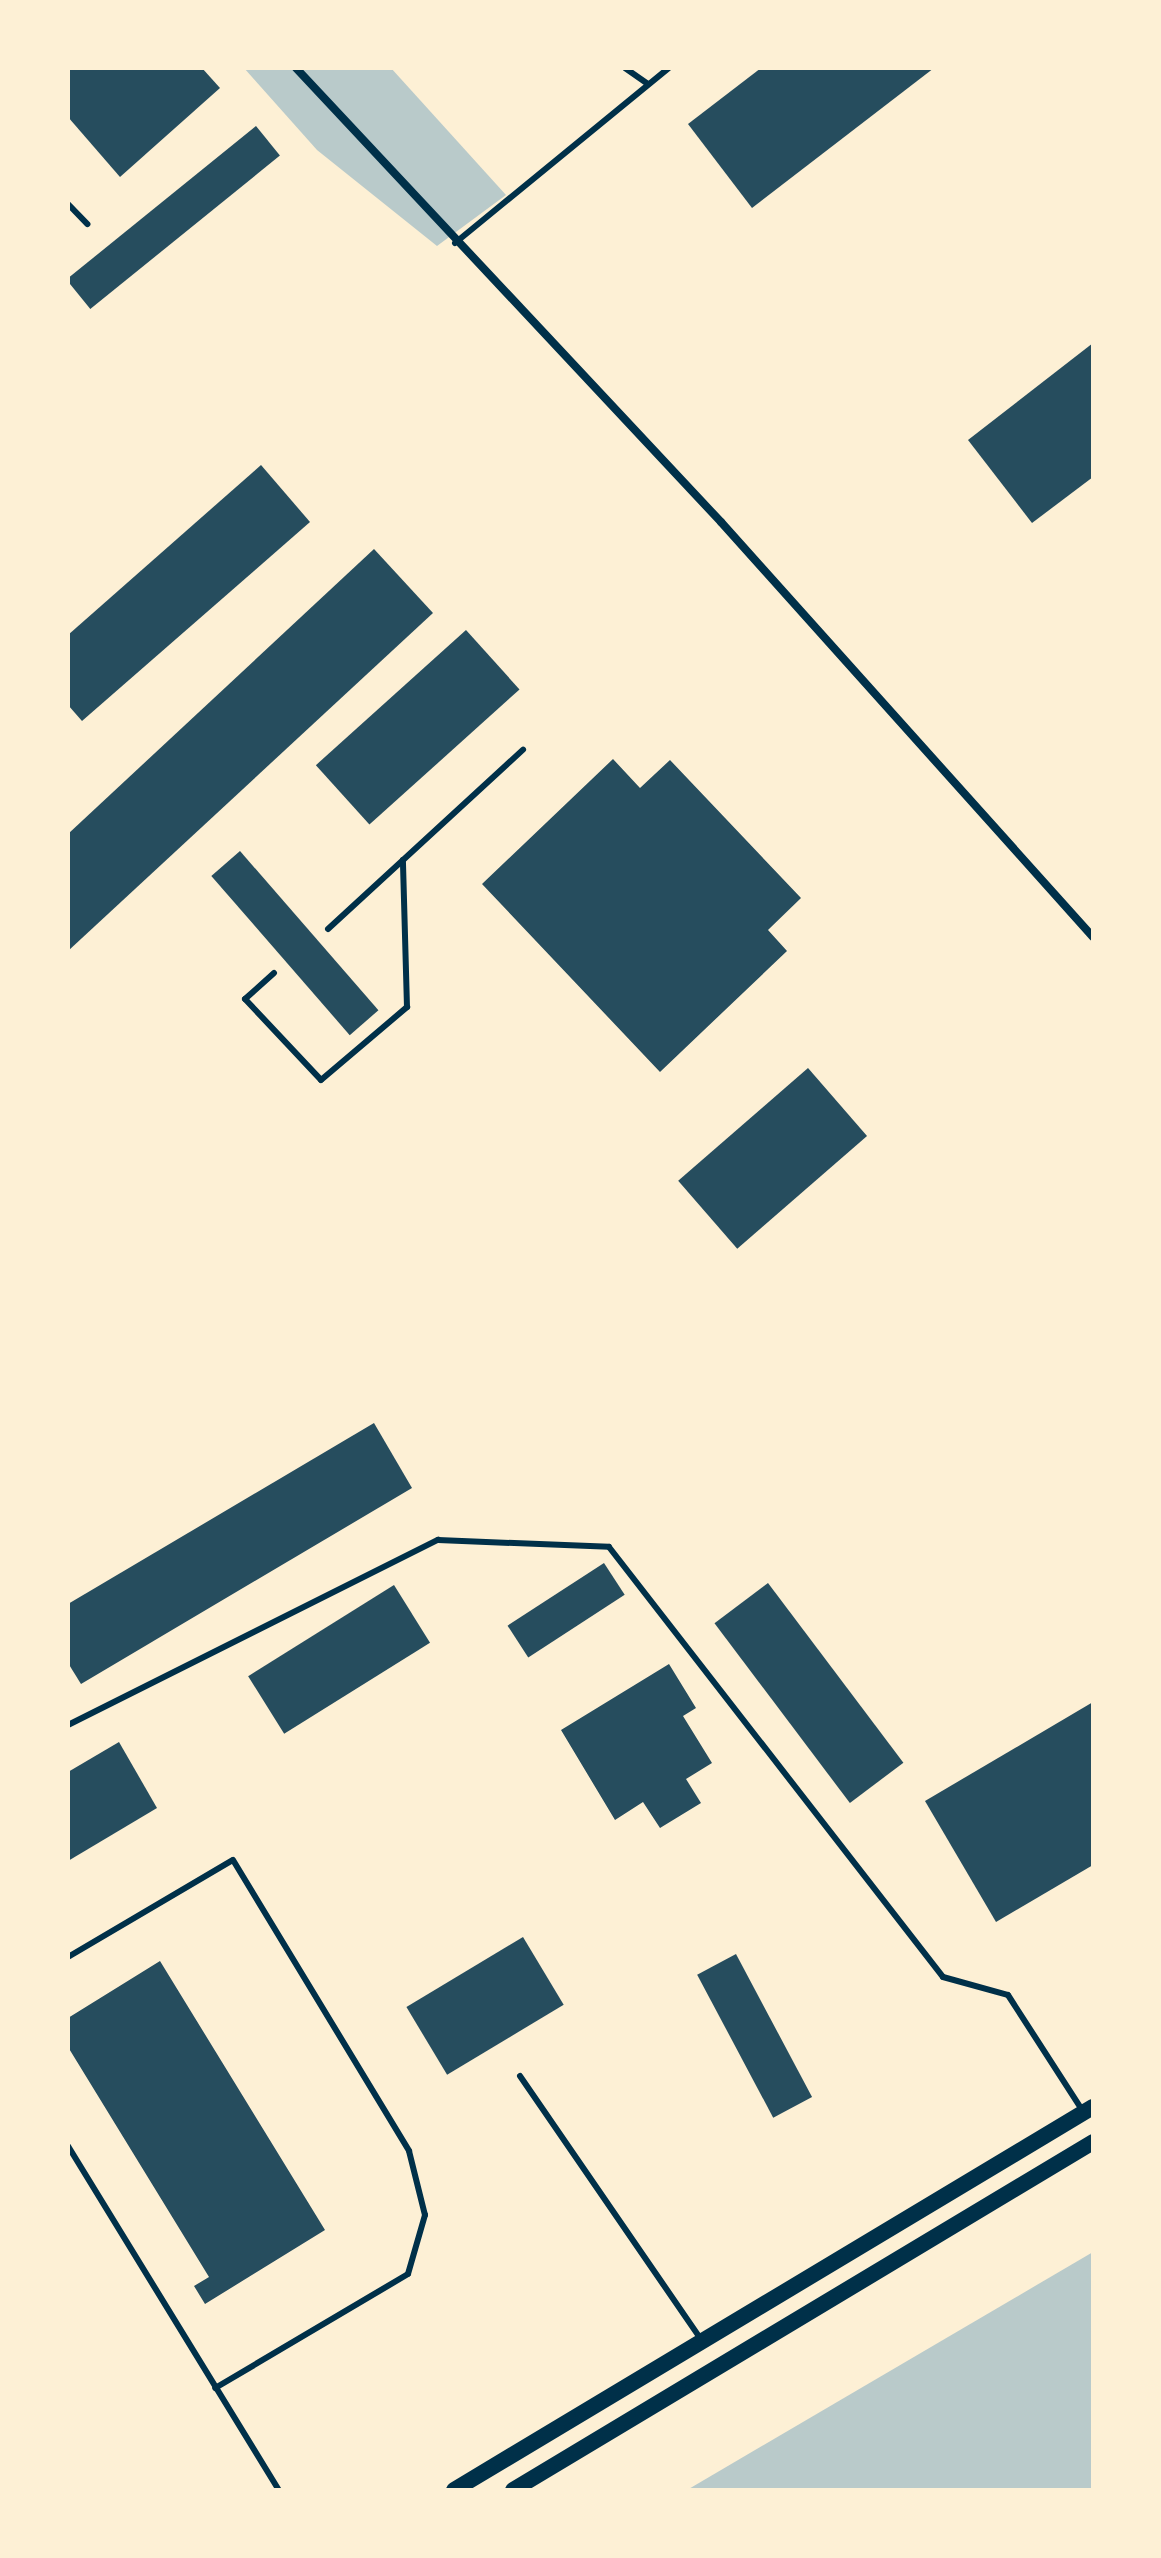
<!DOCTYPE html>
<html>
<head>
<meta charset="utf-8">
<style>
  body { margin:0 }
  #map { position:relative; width:1161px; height:2558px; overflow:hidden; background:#fdf0d5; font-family:"DejaVu Sans",sans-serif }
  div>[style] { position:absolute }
  .green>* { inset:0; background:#b9caca }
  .building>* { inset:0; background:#264d5e; transform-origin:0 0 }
  .service>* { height:6px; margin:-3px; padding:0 3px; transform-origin:3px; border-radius:3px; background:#003049 }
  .minor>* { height:8px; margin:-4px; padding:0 4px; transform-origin:4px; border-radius:4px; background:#003049 }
  .secondary>* { height:16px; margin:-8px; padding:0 8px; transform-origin:8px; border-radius:8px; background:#003049 }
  span { translate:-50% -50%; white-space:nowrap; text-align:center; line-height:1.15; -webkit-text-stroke:7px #fdf0d5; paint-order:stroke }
  .frame { position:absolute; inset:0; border:70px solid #fdf0d5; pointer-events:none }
</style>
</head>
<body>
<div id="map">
  <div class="green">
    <i style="clip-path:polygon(244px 68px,391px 68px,506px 195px,437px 246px,317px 150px)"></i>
    <i style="clip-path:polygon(1093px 2252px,1093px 2490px,687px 2490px)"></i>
  </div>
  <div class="building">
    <i style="clip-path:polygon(68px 68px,202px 68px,220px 88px,120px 177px,68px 117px)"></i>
    <i style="clip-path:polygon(761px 68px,934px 68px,752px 208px,688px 124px)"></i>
    <i style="left:256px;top:126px;width:38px;height:244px;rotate:51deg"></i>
    <i style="clip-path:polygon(1093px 343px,1093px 477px,1032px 523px,968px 440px)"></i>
    <i style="clip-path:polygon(261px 465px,310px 522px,82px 721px,68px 705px,68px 635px)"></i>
    <i style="clip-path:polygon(374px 549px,433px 613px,68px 951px,68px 834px)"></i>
    <i style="left:466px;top:630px;width:80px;height:202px;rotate:48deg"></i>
    <i style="clip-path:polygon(613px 759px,640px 788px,670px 760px,801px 898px,768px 930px,787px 951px,660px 1072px,482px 884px)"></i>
    <i style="left:240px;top:851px;width:211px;height:38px;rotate:49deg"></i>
    <i style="left:808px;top:1068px;width:90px;height:172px;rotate:49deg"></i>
    <i style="clip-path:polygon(374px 1423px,412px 1488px,81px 1684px,68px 1663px,68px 1604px)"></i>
    <i style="left:604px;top:1563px;width:38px;height:115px;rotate:57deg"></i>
    <i style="left:768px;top:1583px;width:225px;height:67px;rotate:53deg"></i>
    <i style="left:394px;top:1585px;width:68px;height:172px;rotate:58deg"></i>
    <i style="clip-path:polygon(669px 1664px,696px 1708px,683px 1716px,712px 1763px,686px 1779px,701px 1803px,660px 1828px,643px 1802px,615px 1820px,561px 1730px)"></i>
    <i style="clip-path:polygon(1093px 1702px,1093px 1865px,996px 1922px,925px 1801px)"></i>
    <i style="clip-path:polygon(119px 1742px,157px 1808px,68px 1861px,68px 1772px)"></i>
    <i style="left:523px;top:1937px;width:79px;height:136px;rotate:59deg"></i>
    <i style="left:736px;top:1954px;width:162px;height:44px;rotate:62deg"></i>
    <i style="clip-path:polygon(160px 1961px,325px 2230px,205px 2304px,194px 2286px,209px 2277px,68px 2047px,68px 2018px)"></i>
  </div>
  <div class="service">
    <i style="left:625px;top:68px;width:28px;rotate:35deg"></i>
    <i style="left:68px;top:204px;width:28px;rotate:46deg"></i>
    <i style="left:455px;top:243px;width:276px;rotate:-39.3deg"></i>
    <i style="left:328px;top:929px;width:265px;rotate:-42.6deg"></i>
    <i style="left:274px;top:973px;width:39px;rotate:138deg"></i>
    <i style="left:245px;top:999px;width:111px;rotate:46.8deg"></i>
    <i style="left:321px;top:1080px;width:113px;rotate:-40.3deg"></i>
    <i style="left:407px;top:1007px;width:147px;rotate:-91.6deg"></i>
    <i style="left:68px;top:1725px;width:414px;rotate:-26.6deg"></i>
    <i style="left:438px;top:1540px;width:171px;rotate:2.3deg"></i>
    <i style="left:609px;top:1547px;width:544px;rotate:52.16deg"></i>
    <i style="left:943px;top:1977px;width:67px;rotate:15.5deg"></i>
    <i style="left:1008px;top:1995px;width:140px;rotate:57.2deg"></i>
    <i style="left:68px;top:1957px;width:191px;rotate:-30.5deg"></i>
    <i style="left:233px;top:1860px;width:340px;rotate:58.8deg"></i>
    <i style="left:409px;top:2151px;width:66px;rotate:76deg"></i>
    <i style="left:425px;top:2215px;width:61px;rotate:106.1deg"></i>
    <i style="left:408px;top:2274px;width:224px;rotate:149.4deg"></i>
    <i style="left:520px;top:2076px;width:319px;rotate:55.5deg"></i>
    <i style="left:68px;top:2146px;width:404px;rotate:58.5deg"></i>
  </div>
  <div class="minor">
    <i style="left:296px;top:68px;width:622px;rotate:46.89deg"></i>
    <i style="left:721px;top:522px;width:557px;rotate:48.13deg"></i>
  </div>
  <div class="secondary">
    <i style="left:454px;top:2490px;width:745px;rotate:-30.94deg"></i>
    <i style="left:513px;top:2490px;width:676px;rotate:-30.96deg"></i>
  </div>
  <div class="frame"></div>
</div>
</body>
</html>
